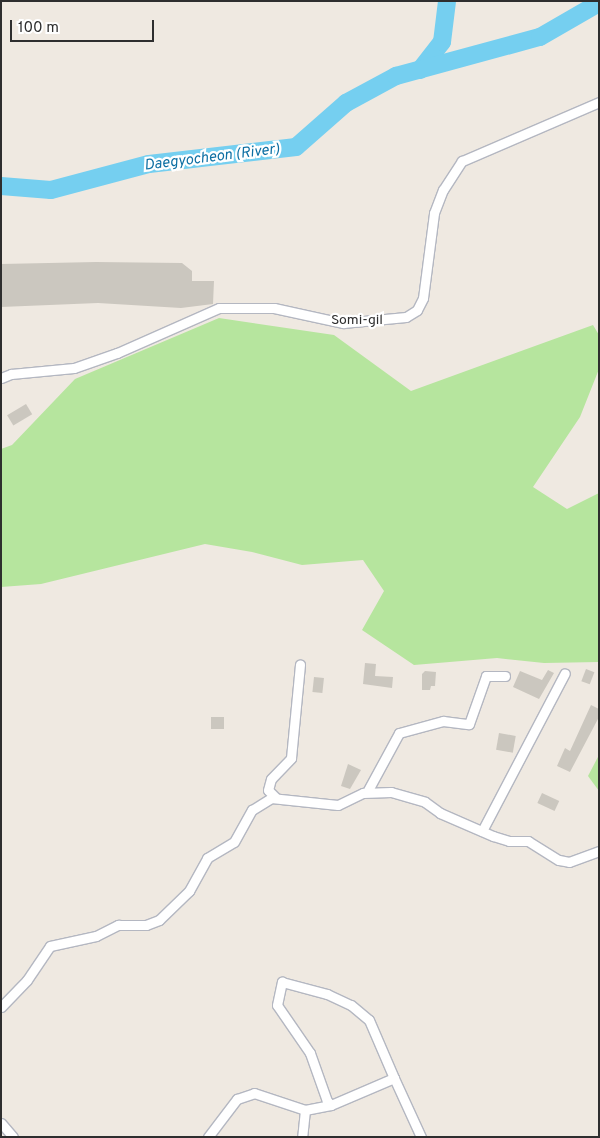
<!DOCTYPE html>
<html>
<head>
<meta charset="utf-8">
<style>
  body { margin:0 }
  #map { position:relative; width:600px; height:1138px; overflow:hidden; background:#efe9e1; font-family:Overpass,sans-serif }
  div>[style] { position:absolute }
  .green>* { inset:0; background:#b6e59e }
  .river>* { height:18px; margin:-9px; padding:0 9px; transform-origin:9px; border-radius:9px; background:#75cff0 }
  .building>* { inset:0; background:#cbc7bf; transform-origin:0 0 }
  .roads { filter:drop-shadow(1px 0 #b4b7c1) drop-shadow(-1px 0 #b4b7c1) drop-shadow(0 1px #b4b7c1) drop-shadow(0 -1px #b4b7c1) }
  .minor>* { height:9px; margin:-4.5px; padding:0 4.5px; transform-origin:4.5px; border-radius:4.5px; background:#fff }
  span { translate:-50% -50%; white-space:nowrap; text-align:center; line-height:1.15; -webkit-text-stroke:4.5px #fff; paint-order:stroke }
  .street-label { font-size:14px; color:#2e2e2e }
  .water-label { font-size:15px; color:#0d6fa3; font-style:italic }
  .frame { position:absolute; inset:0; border:2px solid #2e2e2e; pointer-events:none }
  .scale { position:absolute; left:10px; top:20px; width:144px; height:22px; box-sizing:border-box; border:2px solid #2e2e2e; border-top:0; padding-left:6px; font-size:15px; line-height:18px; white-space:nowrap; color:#2e2e2e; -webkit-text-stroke:4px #fff; paint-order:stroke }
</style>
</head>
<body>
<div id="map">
  <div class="green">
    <i style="clip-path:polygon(219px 318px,334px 335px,411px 391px,593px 325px,599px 335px,599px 369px,580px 417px,533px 487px,567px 509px,599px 493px,599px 662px,544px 663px,497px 658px,414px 665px,362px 630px,384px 591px,363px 560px,302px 565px,252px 552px,205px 544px,41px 584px,1px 587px,1px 449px,12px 445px,75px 379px)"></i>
    <i style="clip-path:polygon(599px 755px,599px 791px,588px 776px)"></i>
  </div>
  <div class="river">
    <i style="left:420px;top:70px;width:36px;rotate:-52deg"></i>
    <i style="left:442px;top:42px;width:41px;rotate:-83deg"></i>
    <i style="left:1px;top:186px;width:50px;rotate:4.6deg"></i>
    <i style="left:51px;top:190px;width:101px;rotate:-14.9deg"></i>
    <i style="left:149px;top:164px;width:148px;rotate:-6.6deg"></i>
    <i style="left:296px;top:147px;width:67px;rotate:-41.3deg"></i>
    <i style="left:346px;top:103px;width:57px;rotate:-28.4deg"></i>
    <i style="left:396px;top:76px;width:149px;rotate:-15.2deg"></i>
    <i style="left:540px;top:37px;width:68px;rotate:-30deg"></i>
  </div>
  <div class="building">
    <i style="clip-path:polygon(96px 262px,182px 263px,192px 271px,192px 281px,214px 281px,213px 304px,181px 308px,98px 303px,1px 307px,1px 264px)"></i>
    <i style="left:26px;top:404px;width:12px;height:22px;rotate:59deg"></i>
    <i style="clip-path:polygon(365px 663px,376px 664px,375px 676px,393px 677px,392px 688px,363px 684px)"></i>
    <i style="left:586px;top:669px;width:9px;height:13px;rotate:21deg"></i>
    <i style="clip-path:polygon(548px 670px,554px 673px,539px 699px,513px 687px,520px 671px,542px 680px)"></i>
    <i style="clip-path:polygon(425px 671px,436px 672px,435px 686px,431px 686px,430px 690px,422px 690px,422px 674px)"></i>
    <i style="left:314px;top:677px;width:10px;height:15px;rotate:6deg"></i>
    <i style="clip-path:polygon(591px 705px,599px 709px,599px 717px,570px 772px,557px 766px,565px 748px,570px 751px)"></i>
    <i style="left:211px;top:717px;width:13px;height:12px"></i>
    <i style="left:499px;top:733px;width:17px;height:17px;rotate:10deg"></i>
    <i style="clip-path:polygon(348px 764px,361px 770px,350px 789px,341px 786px)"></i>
    <i style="left:542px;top:793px;width:19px;height:11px;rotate:25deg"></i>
  </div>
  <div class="roads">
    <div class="minor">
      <i style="left:1px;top:378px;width:11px;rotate:-22deg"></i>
      <i style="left:11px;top:374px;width:63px;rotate:-5.4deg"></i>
      <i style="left:74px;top:368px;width:46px;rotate:-19.2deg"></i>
      <i style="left:117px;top:353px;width:111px;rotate:-23.8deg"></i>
      <i style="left:219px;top:308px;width:55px"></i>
      <i style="left:274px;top:308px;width:71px;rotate:12.3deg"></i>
      <i style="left:343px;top:323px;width:63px;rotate:-5.4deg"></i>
      <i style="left:406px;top:317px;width:13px;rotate:-32deg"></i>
      <i style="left:417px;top:310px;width:13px;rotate:-63deg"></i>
      <i style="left:423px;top:298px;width:86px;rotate:-82.6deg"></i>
      <i style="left:434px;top:213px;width:25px;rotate:-69deg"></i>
      <i style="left:443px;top:190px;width:35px;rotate:-57deg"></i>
      <i style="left:462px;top:161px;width:149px;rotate:-23.3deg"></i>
      <i style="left:367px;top:792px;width:67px;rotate:-61.5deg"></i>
      <i style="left:399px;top:733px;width:46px;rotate:-15.3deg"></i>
      <i style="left:443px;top:721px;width:26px;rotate:7deg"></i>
      <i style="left:469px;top:724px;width:51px;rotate:-70.5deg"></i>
      <i style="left:486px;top:676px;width:19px"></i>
      <i style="left:276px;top:798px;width:11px;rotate:-135deg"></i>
      <i style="left:268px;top:790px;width:11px;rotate:-75deg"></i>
      <i style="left:271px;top:779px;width:29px;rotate:-46deg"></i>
      <i style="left:291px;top:758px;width:94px;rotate:-84.5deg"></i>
      <i style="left:482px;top:831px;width:178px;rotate:-62.3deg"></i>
      <i style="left:1px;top:1007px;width:37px;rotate:-46deg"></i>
      <i style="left:27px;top:980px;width:41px;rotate:-55.9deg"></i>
      <i style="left:50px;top:946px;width:47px;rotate:-12.3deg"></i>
      <i style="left:96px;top:936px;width:25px;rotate:-27deg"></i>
      <i style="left:118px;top:925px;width:28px"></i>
      <i style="left:146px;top:925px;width:14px;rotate:-21deg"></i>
      <i style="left:159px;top:920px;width:42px;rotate:-44deg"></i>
      <i style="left:189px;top:891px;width:38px;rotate:-61deg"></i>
      <i style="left:207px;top:858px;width:31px;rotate:-31deg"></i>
      <i style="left:234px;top:842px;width:37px;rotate:-61deg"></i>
      <i style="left:252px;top:810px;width:22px;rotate:-32deg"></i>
      <i style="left:271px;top:798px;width:67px;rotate:6deg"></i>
      <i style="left:338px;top:805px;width:28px;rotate:-26deg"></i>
      <i style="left:363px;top:793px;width:28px;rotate:-2deg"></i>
      <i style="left:391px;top:792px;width:35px;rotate:16deg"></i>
      <i style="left:425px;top:802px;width:19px;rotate:36deg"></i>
      <i style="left:440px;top:813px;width:58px;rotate:23.5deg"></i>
      <i style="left:493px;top:836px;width:17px;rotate:17deg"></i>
      <i style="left:509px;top:841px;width:19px"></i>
      <i style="left:528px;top:841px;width:36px;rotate:32deg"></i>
      <i style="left:559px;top:860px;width:10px;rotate:11deg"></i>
      <i style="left:569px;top:862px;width:32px;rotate:-20deg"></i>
      <i style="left:394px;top:1078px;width:69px;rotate:156.8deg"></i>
      <i style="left:331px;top:1105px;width:6px;rotate:-135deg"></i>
      <i style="left:327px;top:1101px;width:51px;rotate:-109.5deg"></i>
      <i style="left:310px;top:1053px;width:58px;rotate:-124.5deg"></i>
      <i style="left:277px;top:1005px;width:24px;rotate:-78deg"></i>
      <i style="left:282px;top:982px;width:47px;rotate:14.9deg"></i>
      <i style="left:327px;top:994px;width:26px;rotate:25deg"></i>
      <i style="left:351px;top:1005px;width:23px;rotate:40deg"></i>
      <i style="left:369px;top:1020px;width:63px;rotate:66.7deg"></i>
      <i style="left:394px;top:1078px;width:65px;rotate:65.4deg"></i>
      <i style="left:305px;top:1110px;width:26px;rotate:-11deg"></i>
      <i style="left:1px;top:1123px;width:18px;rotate:49deg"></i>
      <i style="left:208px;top:1137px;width:48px;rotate:-52.7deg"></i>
      <i style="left:237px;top:1099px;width:18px;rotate:-19deg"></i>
      <i style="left:254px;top:1093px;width:54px;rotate:18.4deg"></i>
      <i style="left:305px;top:1110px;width:27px;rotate:96deg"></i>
    </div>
  </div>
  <div class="street-label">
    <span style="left:357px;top:321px">Somi-gil</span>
  </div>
  <div class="water-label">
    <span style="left:212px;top:158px;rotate:-7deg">Daegyocheon (River)</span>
  </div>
  <div class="frame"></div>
  <div class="scale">100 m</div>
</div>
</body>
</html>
